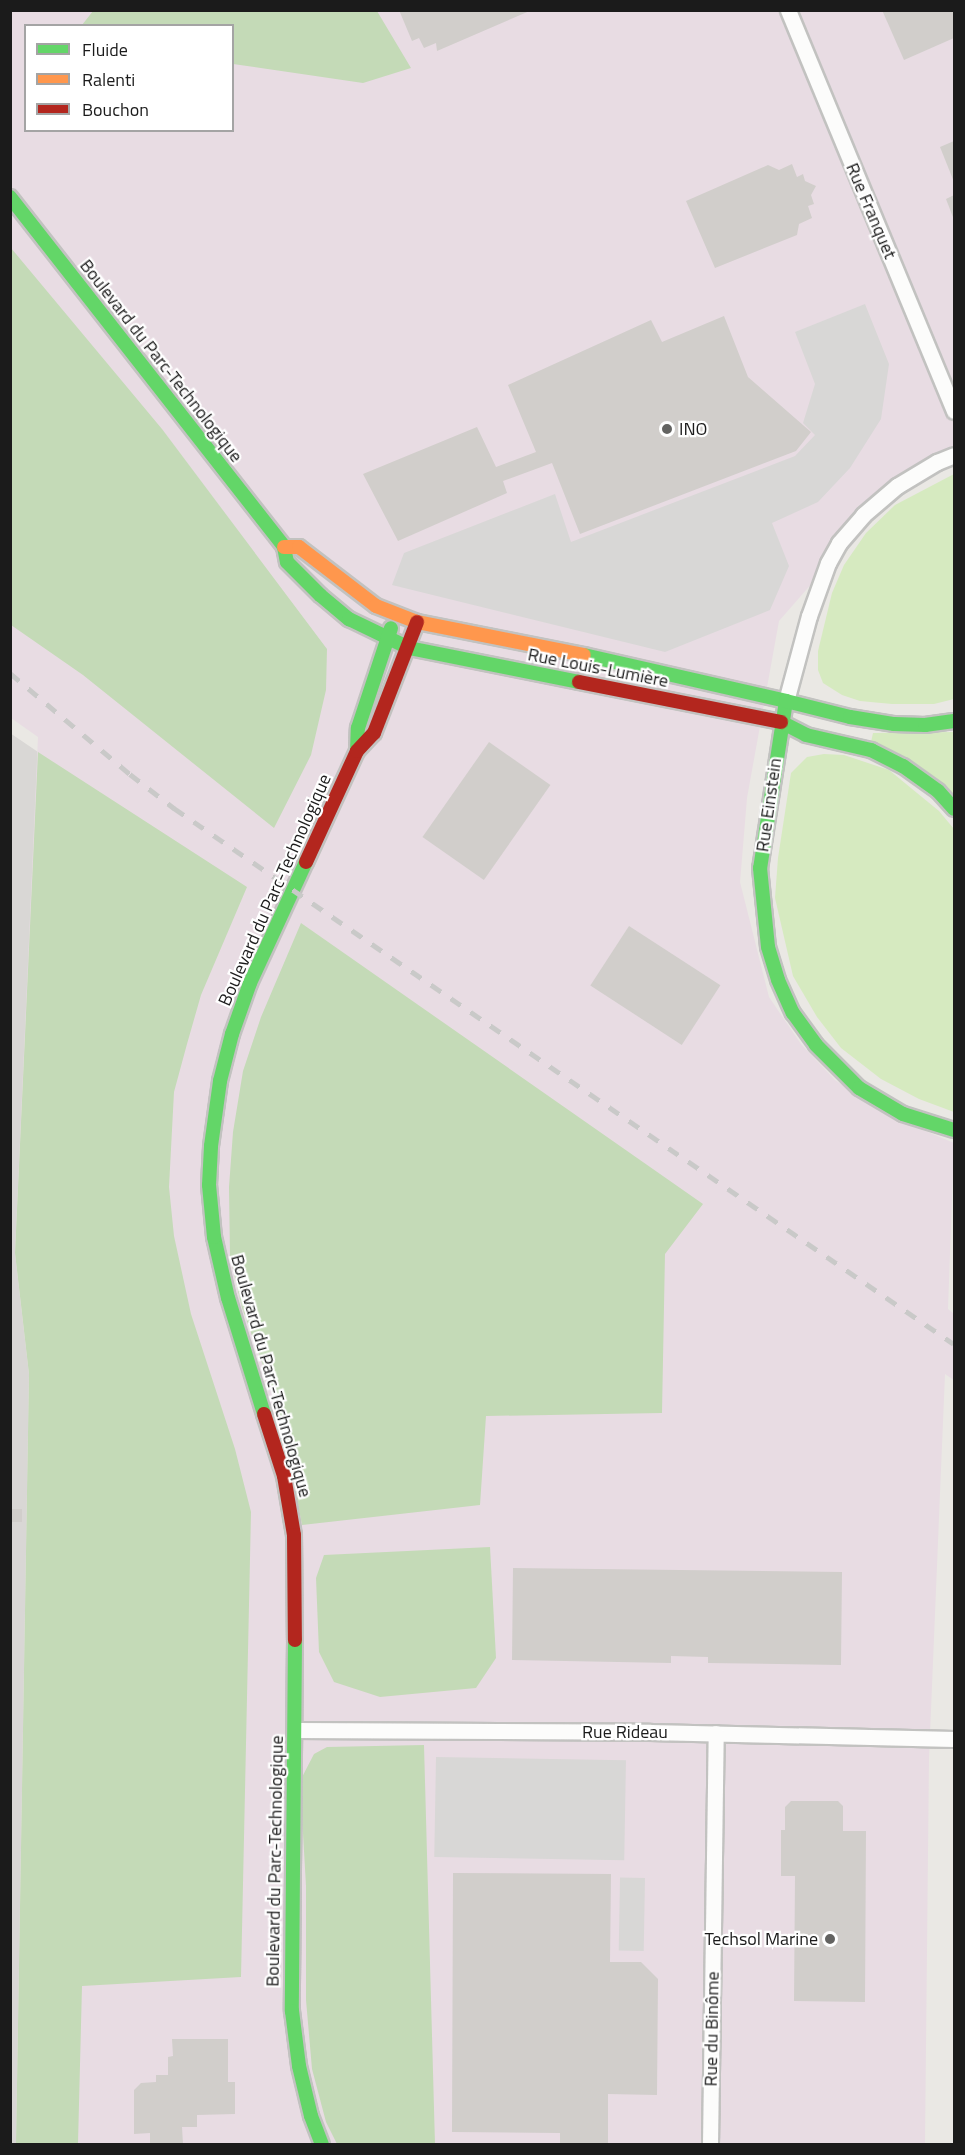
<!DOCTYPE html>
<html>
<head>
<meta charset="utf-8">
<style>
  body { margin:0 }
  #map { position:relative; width:965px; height:2155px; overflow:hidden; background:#eae8e4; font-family:"Titillium Web",sans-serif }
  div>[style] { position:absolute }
  .residential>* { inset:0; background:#d9d7d5 }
  .industrial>* { inset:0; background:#e8dce3 }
  .grass>* { inset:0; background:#d6eac0 }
  .forest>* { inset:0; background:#c4dab7 }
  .parking>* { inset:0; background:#d8d7d6; transform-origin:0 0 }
  .building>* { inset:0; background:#d1cecb; transform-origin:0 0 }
  .roads { filter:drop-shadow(2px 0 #c2c2c0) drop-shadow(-2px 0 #c2c2c0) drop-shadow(0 2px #c2c2c0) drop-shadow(0 -2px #c2c2c0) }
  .street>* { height:15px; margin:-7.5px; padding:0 7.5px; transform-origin:7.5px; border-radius:7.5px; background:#fcfcfb }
  .fast>* { height:14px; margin:-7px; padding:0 7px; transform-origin:7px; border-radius:7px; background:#63d668 }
  .slow>* { height:14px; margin:-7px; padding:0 7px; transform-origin:7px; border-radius:7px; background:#ff974d }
  .jam>* { height:14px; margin:-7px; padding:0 7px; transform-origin:7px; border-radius:7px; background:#b3261e }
  .rail>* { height:4.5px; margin-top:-2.25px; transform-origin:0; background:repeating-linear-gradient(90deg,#c9c9c8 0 12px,transparent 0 24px) }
  .dots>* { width:16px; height:16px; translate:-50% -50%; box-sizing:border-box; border:3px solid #fff; border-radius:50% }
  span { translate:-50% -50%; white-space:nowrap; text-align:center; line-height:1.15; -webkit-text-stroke:4.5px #fff; paint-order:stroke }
  .street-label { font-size:18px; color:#1b1b1b }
  .poi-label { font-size:18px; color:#1b1b1b }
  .left { translate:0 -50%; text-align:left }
  .right { translate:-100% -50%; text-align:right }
  .frame { position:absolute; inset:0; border:12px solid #1b1b1b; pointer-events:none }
  .legend { position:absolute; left:24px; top:24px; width:210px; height:108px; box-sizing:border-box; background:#fff; border:2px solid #a4a4a4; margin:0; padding:8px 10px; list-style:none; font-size:18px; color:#1b1b1b }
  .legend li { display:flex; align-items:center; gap:12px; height:30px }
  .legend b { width:30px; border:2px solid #a4a4a4 }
</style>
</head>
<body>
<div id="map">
  <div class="residential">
    <i style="clip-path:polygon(10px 733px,38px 752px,15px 1253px,29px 1374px,16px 2144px,10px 2144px)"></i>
  </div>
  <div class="industrial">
    <i style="clip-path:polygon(evenodd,11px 11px,954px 11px,954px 455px,897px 486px,779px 621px,747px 798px,740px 882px,769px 997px,801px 1044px,835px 1080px,883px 1113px,954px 1143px,948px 1309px,954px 1314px,954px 1380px,945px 1374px,929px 1758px,925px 2144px,16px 2144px,29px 1374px,15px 1253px,38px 737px,11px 718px,11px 11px,26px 26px,232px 26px,232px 130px,26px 130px,26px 26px)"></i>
  </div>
  <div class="grass">
    <i style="clip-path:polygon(954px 474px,954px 699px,934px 704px,892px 704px,860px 701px,842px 695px,823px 683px,818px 670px,818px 651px,832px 593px,844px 565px,866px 533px,895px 505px)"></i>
    <i style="clip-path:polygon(954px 732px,954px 795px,871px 742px,873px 733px)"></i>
    <i style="clip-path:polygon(824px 754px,844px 755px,889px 770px,939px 811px,954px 829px,954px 1112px,919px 1099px,881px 1079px,841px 1048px,817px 1017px,793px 976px,775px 898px,778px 858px,791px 773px,807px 757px)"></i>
  </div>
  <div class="forest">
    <i style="clip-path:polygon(93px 11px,377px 11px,411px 68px,363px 83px,233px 64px,232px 26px,82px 25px)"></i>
    <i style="clip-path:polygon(11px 248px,162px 429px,327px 649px,326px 690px,311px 755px,274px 828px,83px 675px,11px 625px)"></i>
    <i style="clip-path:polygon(38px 752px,247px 887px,201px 995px,187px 1044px,174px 1092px,169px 1187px,174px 1236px,191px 1314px,235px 1449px,251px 1512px,241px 1977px,82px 1986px,78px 2144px,16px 2144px,29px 1374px,15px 1253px)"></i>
    <i style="clip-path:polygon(301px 923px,703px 1204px,665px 1254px,662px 1413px,486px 1416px,480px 1505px,302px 1525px,279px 1409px,242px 1308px,230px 1256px,229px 1187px,233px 1132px,243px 1071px,261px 1017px)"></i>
    <i style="clip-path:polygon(490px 1547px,496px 1658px,476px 1688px,380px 1697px,334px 1682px,319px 1652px,316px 1578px,324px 1555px)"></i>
    <i style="clip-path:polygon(424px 1745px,435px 2144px,337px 2144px,326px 2122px,312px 2069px,306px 2000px,306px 1886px,300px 1781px,314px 1754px,327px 1747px)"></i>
  </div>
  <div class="parking">
    <i style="clip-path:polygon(865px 304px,889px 364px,881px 419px,850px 468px,818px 502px,772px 523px,789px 566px,770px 610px,665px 652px,392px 585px,404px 553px,555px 494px,571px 542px,795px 456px,815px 435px,803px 423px,815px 384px,795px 332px)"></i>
    <i style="left:436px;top:1757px;width:190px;height:100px;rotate:1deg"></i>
    <i style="left:645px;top:1878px;width:73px;height:25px;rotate:91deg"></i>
  </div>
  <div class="building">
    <i style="clip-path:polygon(399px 10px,532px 10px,437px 51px,436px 43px,424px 48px,419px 38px,412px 41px)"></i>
    <i style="clip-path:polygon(882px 10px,954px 10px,954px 38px,904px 60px)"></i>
    <i style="clip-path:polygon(954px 141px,954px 182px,940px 147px)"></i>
    <i style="clip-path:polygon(792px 164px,797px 177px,803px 174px,805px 181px,816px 186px,811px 195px,814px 204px,808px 206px,812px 218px,799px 224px,797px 235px,715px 268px,686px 201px,768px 165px,779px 170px)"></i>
    <i style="clip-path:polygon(954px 195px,954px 220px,946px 199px)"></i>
    <i style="clip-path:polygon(724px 316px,748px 377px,811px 432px,796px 451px,580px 534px,552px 463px,503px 481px,507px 493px,398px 541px,363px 474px,477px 427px,496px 467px,536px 452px,508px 385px,651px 320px,662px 342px)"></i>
    <i style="left:489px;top:742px;width:75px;height:116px;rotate:35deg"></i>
    <i style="left:629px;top:926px;width:109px;height:71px;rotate:33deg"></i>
    <i style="left:10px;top:1509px;width:12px;height:13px"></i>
    <i style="clip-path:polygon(513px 1568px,842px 1572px,841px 1665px,708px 1663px,708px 1657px,671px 1656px,671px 1663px,512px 1660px)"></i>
    <i style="clip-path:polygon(791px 1801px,838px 1801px,843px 1806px,843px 1831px,866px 1831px,865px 2002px,794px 2001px,795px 1876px,781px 1876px,781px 1830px,785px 1830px,785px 1807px)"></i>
    <i style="clip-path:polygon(453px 1873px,611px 1874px,610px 1962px,641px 1962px,658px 1979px,657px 2095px,608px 2094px,608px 2144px,560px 2144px,560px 2133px,452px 2132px)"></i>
    <i style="clip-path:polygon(172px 2039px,228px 2039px,228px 2082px,235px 2082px,235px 2114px,197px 2115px,197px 2127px,182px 2127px,183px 2144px,150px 2144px,150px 2133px,134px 2134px,134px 2090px,141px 2083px,156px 2082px,156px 2075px,168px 2075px,168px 2057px,173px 2056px)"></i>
  </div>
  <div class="roads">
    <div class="street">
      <i style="left:788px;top:10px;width:434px;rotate:67.5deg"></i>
      <i style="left:786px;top:701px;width:88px;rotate:-74.9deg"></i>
      <i style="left:809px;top:616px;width:56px;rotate:-70.3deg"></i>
      <i style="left:828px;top:563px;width:23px;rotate:-61deg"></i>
      <i style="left:839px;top:543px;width:37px;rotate:-49deg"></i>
      <i style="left:863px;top:515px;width:45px;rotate:-40.5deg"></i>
      <i style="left:897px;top:486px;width:47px;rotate:-31deg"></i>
      <i style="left:937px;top:462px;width:18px;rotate:-22deg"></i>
      <i style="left:296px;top:1730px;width:354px;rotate:0.3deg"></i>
      <i style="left:650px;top:1732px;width:304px;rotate:1.3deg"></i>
      <i style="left:710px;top:2144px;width:411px;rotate:-89.2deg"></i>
    </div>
    <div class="fast">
      <i style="left:10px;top:197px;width:444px;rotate:51.9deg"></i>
      <i style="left:284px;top:547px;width:15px;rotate:79deg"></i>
      <i style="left:287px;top:562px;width:47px;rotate:45deg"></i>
      <i style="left:320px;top:595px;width:38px;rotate:40deg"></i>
      <i style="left:349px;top:619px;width:67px;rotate:25.8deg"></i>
      <i style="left:409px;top:648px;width:173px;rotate:11.3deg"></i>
      <i style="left:584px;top:655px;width:207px;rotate:12.8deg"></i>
      <i style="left:786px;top:701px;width:169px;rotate:98.8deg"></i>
      <i style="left:760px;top:868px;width:79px;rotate:84.2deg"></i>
      <i style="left:768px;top:947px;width:34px;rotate:73deg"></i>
      <i style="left:778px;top:980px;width:36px;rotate:66deg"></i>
      <i style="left:793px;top:1013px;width:39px;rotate:54deg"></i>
      <i style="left:816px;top:1045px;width:61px;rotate:45deg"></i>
      <i style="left:859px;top:1088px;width:51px;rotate:30.6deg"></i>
      <i style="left:903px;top:1114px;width:53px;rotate:17.4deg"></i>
      <i style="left:786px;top:701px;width:66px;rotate:14deg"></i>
      <i style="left:850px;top:717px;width:45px;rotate:9deg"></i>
      <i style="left:894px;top:724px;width:31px;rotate:2deg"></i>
      <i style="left:925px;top:725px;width:29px;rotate:-8deg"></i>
      <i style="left:781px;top:722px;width:28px;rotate:27deg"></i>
      <i style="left:806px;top:735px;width:67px;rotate:13deg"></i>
      <i style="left:871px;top:750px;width:36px;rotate:27deg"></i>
      <i style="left:903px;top:766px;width:43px;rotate:35.5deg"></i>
      <i style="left:938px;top:791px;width:24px;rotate:48deg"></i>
      <i style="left:357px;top:751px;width:23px;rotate:-88deg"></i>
      <i style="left:358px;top:728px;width:105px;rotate:-71.7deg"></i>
      <i style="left:264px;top:1414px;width:121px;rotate:-107.2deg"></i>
      <i style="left:228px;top:1298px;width:63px;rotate:-102.9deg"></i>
      <i style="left:214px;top:1237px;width:52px;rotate:-95.5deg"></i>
      <i style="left:209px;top:1185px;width:39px;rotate:-87deg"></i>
      <i style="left:211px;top:1146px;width:66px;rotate:-82.1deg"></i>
      <i style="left:220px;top:1081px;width:49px;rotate:-75.7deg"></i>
      <i style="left:232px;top:1034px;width:54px;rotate:-70.6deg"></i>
      <i style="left:250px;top:983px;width:133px;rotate:-65.2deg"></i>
      <i style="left:295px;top:1640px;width:371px;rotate:90.5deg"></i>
      <i style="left:292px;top:2011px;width:55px;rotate:82.7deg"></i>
      <i style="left:299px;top:2066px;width:51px;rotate:76.5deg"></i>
      <i style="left:311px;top:2116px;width:30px;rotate:69deg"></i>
    </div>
    <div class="slow">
      <i style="left:284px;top:547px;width:15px"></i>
      <i style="left:299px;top:547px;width:97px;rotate:37.5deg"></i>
      <i style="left:376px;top:606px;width:44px;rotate:21.3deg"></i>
      <i style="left:417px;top:622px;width:170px;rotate:11.2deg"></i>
    </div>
    <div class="jam">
      <i style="left:579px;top:682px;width:206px;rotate:11.2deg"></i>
      <i style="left:306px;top:862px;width:122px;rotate:-65.3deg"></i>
      <i style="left:357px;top:751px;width:25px;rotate:-47deg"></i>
      <i style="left:374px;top:733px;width:119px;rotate:-68.8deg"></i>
      <i style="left:264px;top:1414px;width:65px;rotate:72.1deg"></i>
      <i style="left:284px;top:1476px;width:60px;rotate:80.4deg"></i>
      <i style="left:294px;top:1535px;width:105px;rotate:89.5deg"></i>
    </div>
  </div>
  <div class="rail">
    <i style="left:10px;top:673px;width:157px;rotate:40.1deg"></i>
    <i style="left:130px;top:774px;width:56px;rotate:37.7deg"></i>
    <i style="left:174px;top:808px;width:946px;rotate:34.5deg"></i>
  </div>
  <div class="dots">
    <i style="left:667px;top:429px;background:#636361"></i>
    <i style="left:830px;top:1939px;background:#636361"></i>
  </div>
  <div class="street-label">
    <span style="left:871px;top:211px;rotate:67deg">Rue Franquet</span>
    <span style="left:161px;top:361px;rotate:52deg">Boulevard du Parc-Technologique</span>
    <span style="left:598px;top:668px;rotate:11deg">Rue Louis-Lumière</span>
    <span style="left:769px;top:805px;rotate:-82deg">Rue Einstein</span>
    <span style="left:275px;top:890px;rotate:-66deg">Boulevard du Parc-Technologique</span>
    <span style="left:271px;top:1376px;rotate:74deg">Boulevard du Parc-Technologique</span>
    <span style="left:625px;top:1732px">Rue Rideau</span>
    <span style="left:275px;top:1861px;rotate:-89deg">Boulevard du Parc-Technologique</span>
    <span style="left:712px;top:2029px;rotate:-89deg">Rue du Binôme</span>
  </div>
  <div class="poi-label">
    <span class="left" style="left:679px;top:429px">INO</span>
    <span class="right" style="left:818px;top:1939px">Techsol Marine</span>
  </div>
  <div class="frame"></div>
  <ul class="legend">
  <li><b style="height:8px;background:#63d668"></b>Fluide</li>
  <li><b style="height:8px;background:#ff974d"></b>Ralenti</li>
  <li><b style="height:8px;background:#b3261e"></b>Bouchon</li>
  </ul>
</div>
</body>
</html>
